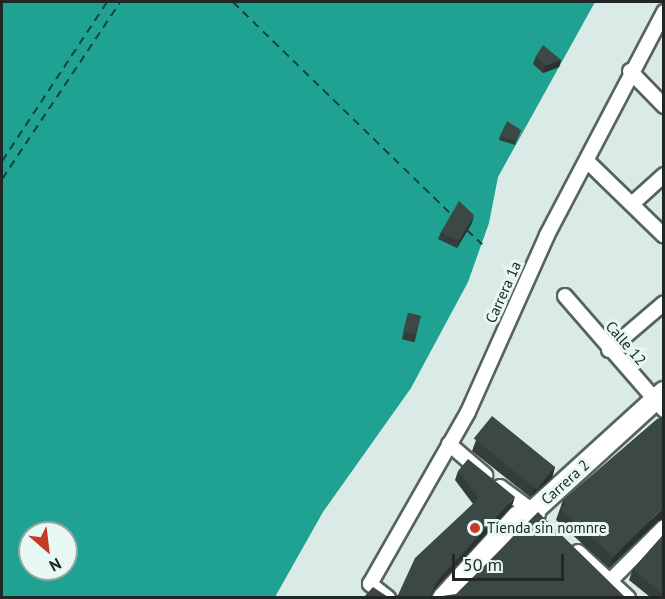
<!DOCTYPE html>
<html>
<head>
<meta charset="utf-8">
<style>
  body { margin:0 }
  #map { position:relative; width:665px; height:599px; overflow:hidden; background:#daeae6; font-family:"PT Sans",sans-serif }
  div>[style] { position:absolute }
  .water>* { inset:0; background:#1fa292 }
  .ferry>* { height:1.5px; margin-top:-0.75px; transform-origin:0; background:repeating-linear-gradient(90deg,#0f443d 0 8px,transparent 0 14px) }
  .roads { filter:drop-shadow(2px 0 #566361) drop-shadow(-2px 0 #566361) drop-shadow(0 2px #566361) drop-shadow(0 -2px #566361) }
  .street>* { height:14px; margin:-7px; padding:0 7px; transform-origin:7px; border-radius:7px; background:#fff }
  .secondary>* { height:20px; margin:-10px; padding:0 10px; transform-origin:10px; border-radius:10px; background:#fff }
  .wall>* { inset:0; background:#333e3c; transform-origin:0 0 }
  .shaded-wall>* { inset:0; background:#293231 }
  .building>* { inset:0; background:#3b4846; transform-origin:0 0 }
  .dots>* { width:16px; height:16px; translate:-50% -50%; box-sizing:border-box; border:3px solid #e7f7f4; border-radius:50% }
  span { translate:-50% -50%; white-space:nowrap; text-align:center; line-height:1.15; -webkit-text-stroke:6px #e7f7f4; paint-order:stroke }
  .street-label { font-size:15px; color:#212726 }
  .poi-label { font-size:15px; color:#212726 }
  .left { translate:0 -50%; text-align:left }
  .frame { position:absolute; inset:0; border:3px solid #212726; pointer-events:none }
  .north { position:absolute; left:18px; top:521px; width:60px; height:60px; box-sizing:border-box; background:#e7f7f4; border:2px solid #98a4a2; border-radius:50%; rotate:152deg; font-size:16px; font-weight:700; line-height:24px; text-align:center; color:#212726 }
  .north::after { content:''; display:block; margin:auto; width:21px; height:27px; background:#c63a23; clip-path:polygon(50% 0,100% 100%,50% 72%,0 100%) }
  .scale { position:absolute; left:452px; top:554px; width:112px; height:27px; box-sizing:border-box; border:3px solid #212726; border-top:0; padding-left:8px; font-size:18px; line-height:21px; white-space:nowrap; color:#212726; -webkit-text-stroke:4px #e7f7f4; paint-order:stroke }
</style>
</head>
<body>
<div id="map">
  <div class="water">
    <i style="clip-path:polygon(evenodd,2px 2px,595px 2px,498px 177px,489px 223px,468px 282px,411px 388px,323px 512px,275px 597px,2px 597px,2px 2px,30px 533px,66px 533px,66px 569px,30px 569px,30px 533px)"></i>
  </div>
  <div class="ferry">
    <i style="left:233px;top:2px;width:304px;rotate:44.2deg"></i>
    <i style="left:2px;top:161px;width:191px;rotate:-56.6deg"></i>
    <i style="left:2px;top:179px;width:213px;rotate:-56.3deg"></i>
    <i style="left:467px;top:230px;width:21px;rotate:43deg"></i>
  </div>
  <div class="roads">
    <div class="street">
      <i style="left:630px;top:71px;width:49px;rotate:45.8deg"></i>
      <i style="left:587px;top:161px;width:107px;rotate:44.2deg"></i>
      <i style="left:632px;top:204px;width:43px;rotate:-42.2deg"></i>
      <i style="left:565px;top:296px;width:151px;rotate:49deg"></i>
      <i style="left:609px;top:350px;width:72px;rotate:-40.5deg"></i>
      <i style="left:449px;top:444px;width:48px;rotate:40.7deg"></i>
      <i style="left:500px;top:487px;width:47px;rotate:36.4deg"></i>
      <i style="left:578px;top:552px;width:68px;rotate:42.6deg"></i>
      <i style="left:610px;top:581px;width:76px;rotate:-45deg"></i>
      <i style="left:388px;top:598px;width:23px;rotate:-142deg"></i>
      <i style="left:370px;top:584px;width:198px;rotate:-60.3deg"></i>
      <i style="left:468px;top:412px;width:194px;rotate:-65.9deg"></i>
      <i style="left:547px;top:235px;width:252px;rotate:-62.3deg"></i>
    </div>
    <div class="secondary">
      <i style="left:443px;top:598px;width:111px;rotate:-47.6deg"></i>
      <i style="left:518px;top:516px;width:16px;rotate:-18deg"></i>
      <i style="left:533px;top:511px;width:177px;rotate:-42.3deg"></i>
    </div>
  </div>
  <div class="wall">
    <i style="clip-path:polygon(536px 56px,561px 60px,559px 67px,543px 73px,533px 64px)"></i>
    <i style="clip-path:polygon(521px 130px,515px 145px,499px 140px,500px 136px)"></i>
    <i style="clip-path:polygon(472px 223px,457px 248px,438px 239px,441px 232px)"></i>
    <i style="left:408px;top:313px;width:13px;height:27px;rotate:13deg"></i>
    <i style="clip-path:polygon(476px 440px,555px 467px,552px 478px,530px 497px,472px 451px)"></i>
    <i style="clip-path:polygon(458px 471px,512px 506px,434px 590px,431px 597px,391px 597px,398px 595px,473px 504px,455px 480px)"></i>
    <i style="clip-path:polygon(563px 500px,658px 521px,609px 568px,556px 520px)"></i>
    <i style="clip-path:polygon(663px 535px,663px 597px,650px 597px,629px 580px,633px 569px)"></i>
  </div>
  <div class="shaded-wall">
    <i style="clip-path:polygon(561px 60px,559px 67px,543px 73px,545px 66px)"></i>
    <i style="clip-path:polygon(474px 215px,472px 223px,457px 248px,459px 241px)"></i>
    <i style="clip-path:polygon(555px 467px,552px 478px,530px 497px,534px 487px)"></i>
    <i style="clip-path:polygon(515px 497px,512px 506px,434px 590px,431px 597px,430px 597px,437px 581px)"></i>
    <i style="clip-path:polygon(661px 510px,663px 510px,663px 519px,658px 521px,609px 568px,613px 557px)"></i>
  </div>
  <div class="building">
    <i style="clip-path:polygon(543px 45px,561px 60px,545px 66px,536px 56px)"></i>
    <i style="clip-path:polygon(507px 121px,521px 130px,516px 141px,500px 136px)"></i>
    <i style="clip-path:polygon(459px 201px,474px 215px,459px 241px,441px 232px)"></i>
    <i style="clip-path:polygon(408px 313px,421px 316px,415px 334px,403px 332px)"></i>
    <i style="left:492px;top:416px;width:81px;height:29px;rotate:39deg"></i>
    <i style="clip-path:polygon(663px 417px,663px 510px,661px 510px,613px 557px,560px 509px,566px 504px,563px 500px,657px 419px)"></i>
    <i style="clip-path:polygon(468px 459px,515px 497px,437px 581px,430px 597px,391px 597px,398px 595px,415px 558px,479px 498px,458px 471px)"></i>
    <i style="clip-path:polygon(538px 512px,625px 597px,442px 597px,442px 596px,456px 594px)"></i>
    <i style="clip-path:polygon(663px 535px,663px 595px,633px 569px)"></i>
    <i style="clip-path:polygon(373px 587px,388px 597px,364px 597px)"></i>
  </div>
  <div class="dots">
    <i style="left:475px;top:528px;background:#c63a23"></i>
  </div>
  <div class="street-label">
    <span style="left:503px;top:292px;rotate:-66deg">Carrera 1a</span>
    <span style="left:626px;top:343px;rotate:49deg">Calle 12</span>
    <span style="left:565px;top:482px;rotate:-42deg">Carrera 2</span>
  </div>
  <div class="poi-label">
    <span class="left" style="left:487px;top:528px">Tienda sin nomnre</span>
  </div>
  <div class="frame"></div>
  <div class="north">N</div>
  <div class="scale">50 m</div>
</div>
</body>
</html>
